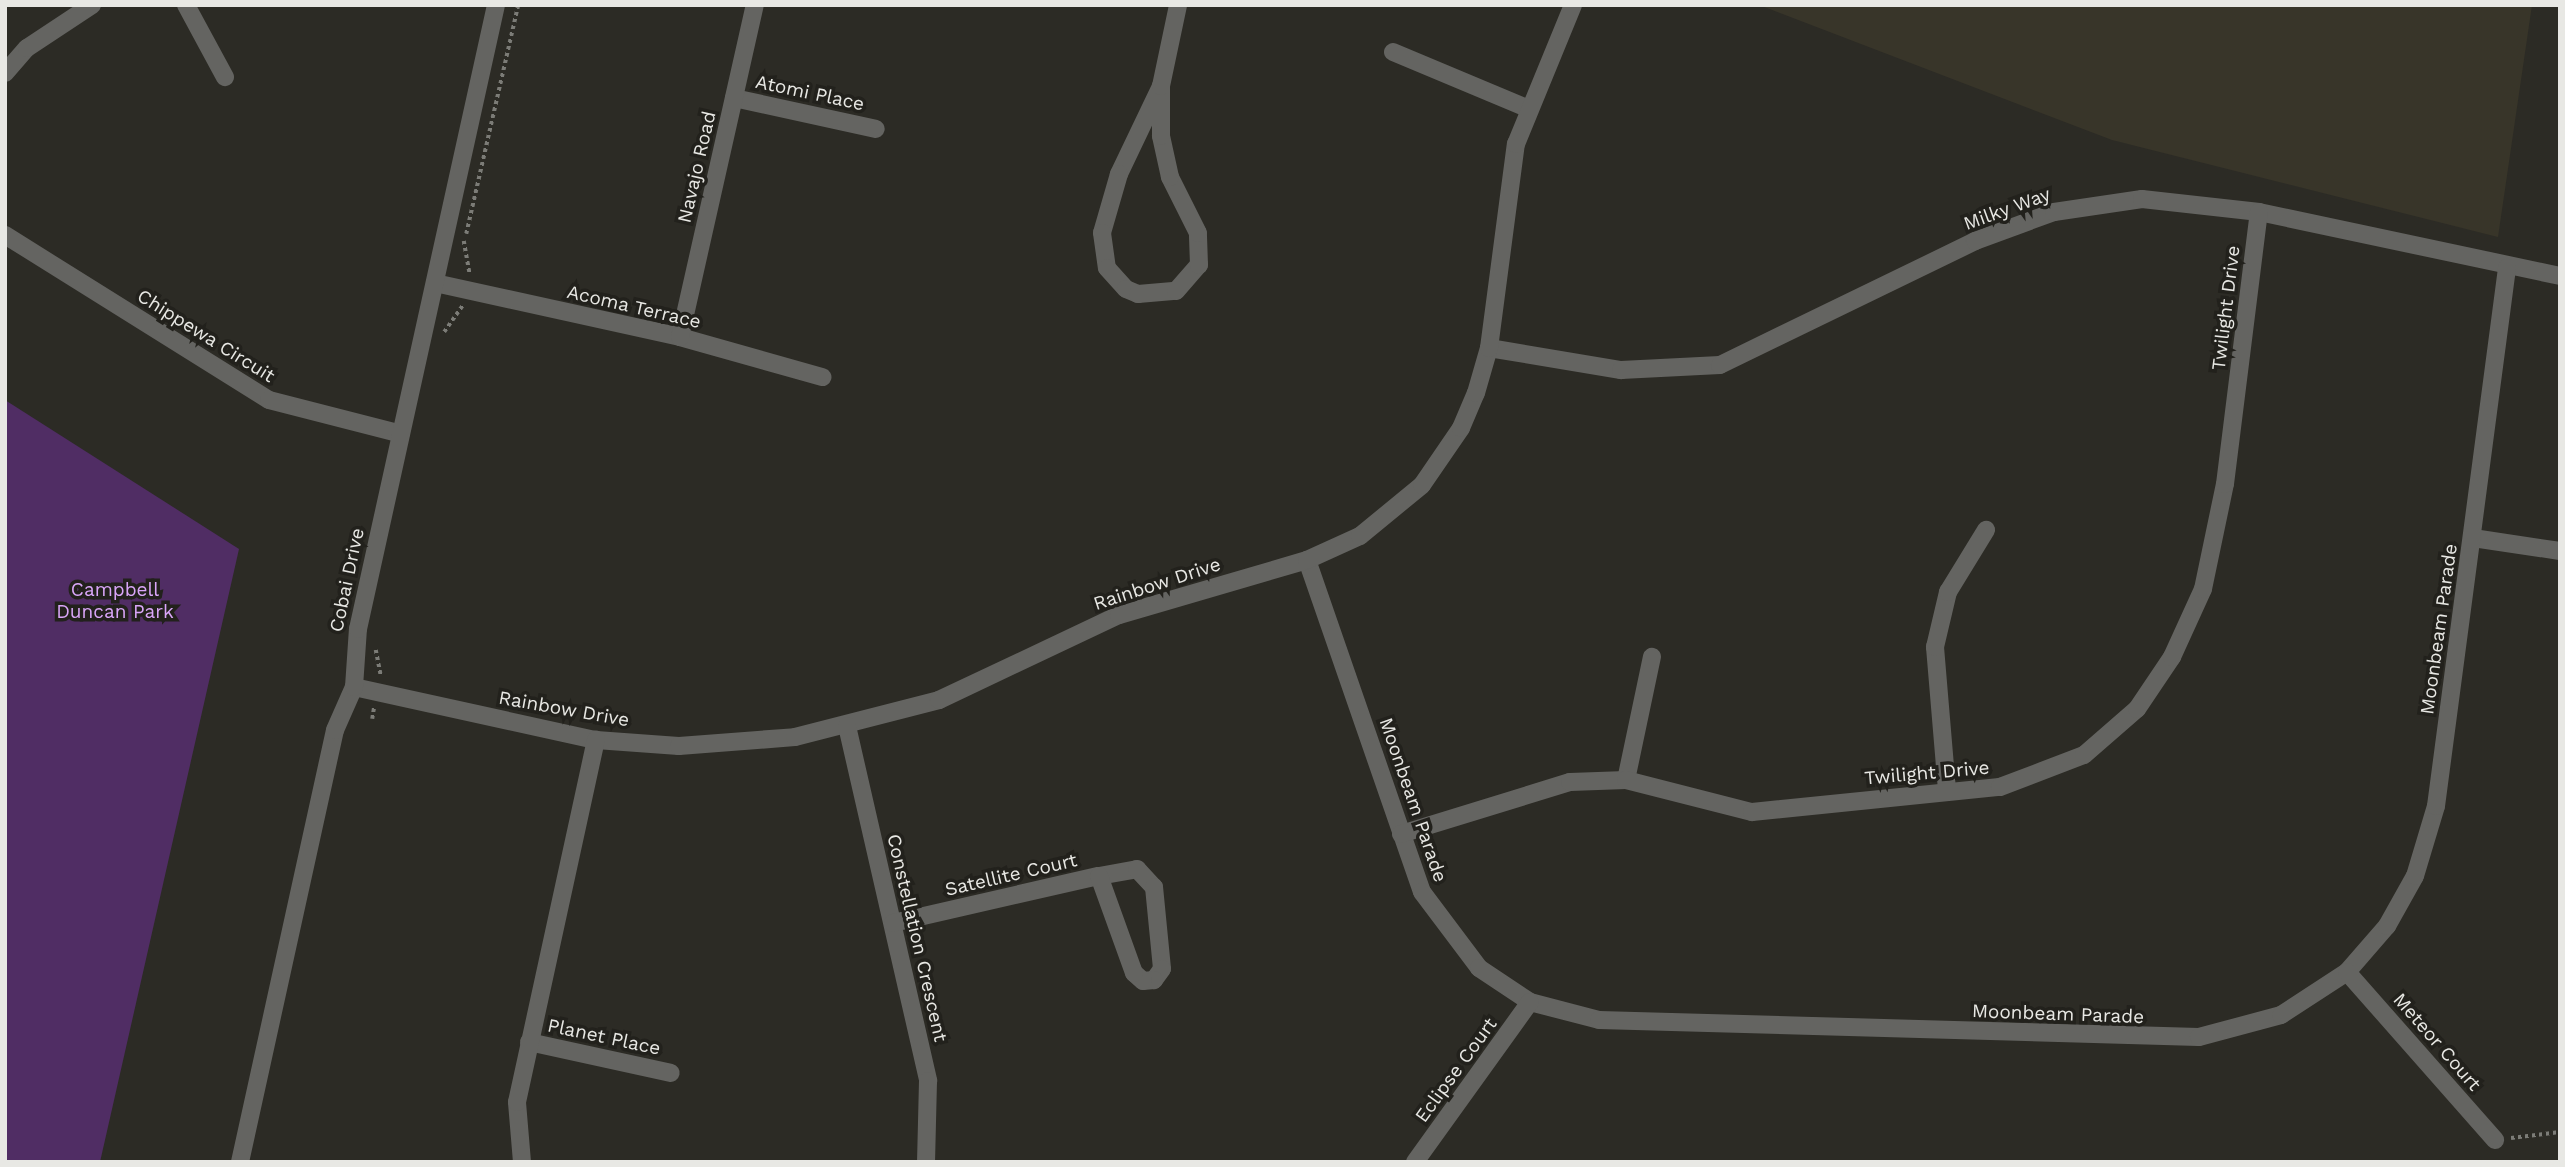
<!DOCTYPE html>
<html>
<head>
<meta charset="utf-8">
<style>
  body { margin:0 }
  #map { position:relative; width:2565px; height:1167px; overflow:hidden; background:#2c2b25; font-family:"Work Sans",sans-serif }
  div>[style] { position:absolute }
  .built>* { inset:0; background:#383529 }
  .green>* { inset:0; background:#502d64 }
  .path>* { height:3.5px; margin-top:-1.75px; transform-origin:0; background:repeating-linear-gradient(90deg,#7c7c77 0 3.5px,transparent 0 7px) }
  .minor>* { height:18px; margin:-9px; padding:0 9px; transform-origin:9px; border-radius:9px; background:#646461 }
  span { translate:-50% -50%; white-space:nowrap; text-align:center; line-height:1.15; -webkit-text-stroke:7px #22211c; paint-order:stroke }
  .street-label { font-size:19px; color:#e8e8e4 }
  .park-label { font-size:19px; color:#daa6f9 }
  .frame { position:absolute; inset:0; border:7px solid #e8e8e4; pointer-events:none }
</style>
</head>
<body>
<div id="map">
  <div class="built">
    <i style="clip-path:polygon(1759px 5px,2532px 5px,2498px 237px,2112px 140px)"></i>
  </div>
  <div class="green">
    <i style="clip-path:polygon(5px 400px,239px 549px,100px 1162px,5px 1162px)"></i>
  </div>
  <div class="path">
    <i style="left:466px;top:234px;width:235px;rotate:-77.2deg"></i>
    <i style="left:464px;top:241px;width:34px;rotate:80deg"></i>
    <i style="left:444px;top:332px;width:33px;rotate:-55deg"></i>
    <i style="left:376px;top:650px;width:26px;rotate:79deg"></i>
    <i style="left:372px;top:719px;width:12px;rotate:-81deg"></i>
    <i style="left:2511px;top:1138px;width:49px;rotate:-7deg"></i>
  </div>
  <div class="minor">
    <i style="left:186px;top:5px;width:82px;rotate:61.6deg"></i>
    <i style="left:1393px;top:52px;width:147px;rotate:22.7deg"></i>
    <i style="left:5px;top:73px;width:33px;rotate:-49deg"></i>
    <i style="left:27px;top:48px;width:78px;rotate:-33.5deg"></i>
    <i style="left:1161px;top:86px;width:98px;rotate:115.5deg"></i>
    <i style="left:1119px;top:174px;width:61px;rotate:106.1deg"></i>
    <i style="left:1102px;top:233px;width:35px;rotate:82deg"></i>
    <i style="left:1107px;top:268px;width:28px;rotate:48deg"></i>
    <i style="left:1126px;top:289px;width:13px;rotate:23deg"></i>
    <i style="left:1138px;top:294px;width:38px;rotate:-5deg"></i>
    <i style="left:1176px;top:291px;width:35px;rotate:-49deg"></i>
    <i style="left:1199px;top:265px;width:32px;rotate:-92deg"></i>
    <i style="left:1198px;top:233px;width:63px;rotate:-116.6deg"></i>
    <i style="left:1170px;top:177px;width:42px;rotate:-102.4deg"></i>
    <i style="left:1161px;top:136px;width:50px;rotate:-90deg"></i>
    <i style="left:1161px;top:86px;width:83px;rotate:-78.1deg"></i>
    <i style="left:734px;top:98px;width:145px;rotate:12.3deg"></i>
    <i style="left:5px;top:235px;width:311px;rotate:32deg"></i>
    <i style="left:269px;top:400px;width:136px;rotate:14.4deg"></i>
    <i style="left:435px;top:283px;width:251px;rotate:12.4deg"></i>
    <i style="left:680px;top:337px;width:148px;rotate:15.7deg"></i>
    <i style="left:680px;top:337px;width:340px;rotate:-77.3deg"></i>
    <i style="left:1489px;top:348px;width:134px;rotate:9.5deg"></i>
    <i style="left:1621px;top:370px;width:99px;rotate:-2.9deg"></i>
    <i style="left:1720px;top:365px;width:284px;rotate:-25.9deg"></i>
    <i style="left:1975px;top:241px;width:84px;rotate:-20.2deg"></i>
    <i style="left:2054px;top:212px;width:89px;rotate:-8.4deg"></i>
    <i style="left:2142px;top:199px;width:118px;rotate:6.3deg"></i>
    <i style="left:2259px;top:212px;width:308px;rotate:12deg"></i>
    <i style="left:2473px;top:538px;width:88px;rotate:8.5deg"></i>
    <i style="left:1307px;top:560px;width:351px;rotate:70.9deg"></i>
    <i style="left:1422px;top:892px;width:95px;rotate:53.1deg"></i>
    <i style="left:1479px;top:968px;width:61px;rotate:33.7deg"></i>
    <i style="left:1530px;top:1002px;width:71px;rotate:14.6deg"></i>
    <i style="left:1599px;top:1020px;width:600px;rotate:1.62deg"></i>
    <i style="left:2199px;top:1037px;width:85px;rotate:-15deg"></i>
    <i style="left:2281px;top:1015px;width:79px;rotate:-33.1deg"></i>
    <i style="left:2347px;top:972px;width:61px;rotate:-49deg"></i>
    <i style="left:2387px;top:926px;width:57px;rotate:-60.8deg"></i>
    <i style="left:2415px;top:876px;width:73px;rotate:-73.3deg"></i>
    <i style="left:2436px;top:806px;width:543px;rotate:-82.48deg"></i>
    <i style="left:354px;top:687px;width:248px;rotate:12.4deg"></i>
    <i style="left:596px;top:740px;width:83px;rotate:4.1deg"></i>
    <i style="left:679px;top:746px;width:116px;rotate:-4.4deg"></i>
    <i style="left:795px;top:737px;width:149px;rotate:-14.4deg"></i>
    <i style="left:939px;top:700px;width:199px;rotate:-25.3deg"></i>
    <i style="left:1119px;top:615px;width:196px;rotate:-16.3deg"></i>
    <i style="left:1307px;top:560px;width:58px;rotate:-24.4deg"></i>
    <i style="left:1360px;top:536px;width:80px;rotate:-39.4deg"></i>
    <i style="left:1422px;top:485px;width:69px;rotate:-55.6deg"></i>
    <i style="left:1461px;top:428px;width:38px;rotate:-67deg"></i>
    <i style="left:1476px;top:393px;width:47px;rotate:-73.9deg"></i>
    <i style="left:1489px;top:348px;width:206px;rotate:-82.5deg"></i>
    <i style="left:1516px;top:144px;width:150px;rotate:-67.7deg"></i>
    <i style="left:847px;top:726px;width:364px;rotate:77.1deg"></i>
    <i style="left:928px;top:1081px;width:81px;rotate:91.4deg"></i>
    <i style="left:1626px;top:780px;width:126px;rotate:-78.1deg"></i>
    <i style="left:1947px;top:790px;width:144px;rotate:-94.8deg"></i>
    <i style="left:1935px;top:647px;width:57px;rotate:-76.7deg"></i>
    <i style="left:1948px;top:592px;width:73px;rotate:-58.5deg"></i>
    <i style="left:1401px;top:834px;width:177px;rotate:-17.1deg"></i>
    <i style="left:1570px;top:782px;width:56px;rotate:-2deg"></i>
    <i style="left:1626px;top:780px;width:130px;rotate:14.3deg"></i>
    <i style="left:1752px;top:812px;width:249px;rotate:-5.8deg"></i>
    <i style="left:2000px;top:787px;width:90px;rotate:-20.9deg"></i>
    <i style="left:2084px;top:755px;width:70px;rotate:-41deg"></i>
    <i style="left:2137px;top:709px;width:63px;rotate:-56.1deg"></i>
    <i style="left:2172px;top:657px;width:75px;rotate:-65.5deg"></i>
    <i style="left:2203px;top:589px;width:107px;rotate:-78.2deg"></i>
    <i style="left:2225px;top:484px;width:274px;rotate:-82.9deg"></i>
    <i style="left:893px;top:923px;width:211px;rotate:-12.9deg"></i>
    <i style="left:1099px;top:876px;width:39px;rotate:-10deg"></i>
    <i style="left:1137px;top:869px;width:25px;rotate:47deg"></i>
    <i style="left:1154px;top:887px;width:82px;rotate:84.4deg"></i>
    <i style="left:1162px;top:969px;width:14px;rotate:126deg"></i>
    <i style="left:1154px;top:980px;width:11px;rotate:175deg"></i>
    <i style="left:1143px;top:981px;width:12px;rotate:-138deg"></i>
    <i style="left:1134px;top:973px;width:103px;rotate:-109.8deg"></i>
    <i style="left:2347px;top:972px;width:224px;rotate:48.6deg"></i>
    <i style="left:529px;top:1042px;width:145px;rotate:12.3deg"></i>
    <i style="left:240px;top:1162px;width:442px;rotate:-77.6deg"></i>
    <i style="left:335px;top:730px;width:47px;rotate:-66.2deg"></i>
    <i style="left:354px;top:687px;width:58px;rotate:-86.1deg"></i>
    <i style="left:358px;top:629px;width:639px;rotate:-77.53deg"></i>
    <i style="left:522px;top:1162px;width:60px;rotate:-94.8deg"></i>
    <i style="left:517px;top:1102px;width:371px;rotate:-77.7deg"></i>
    <i style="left:1415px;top:1162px;width:197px;rotate:-54.3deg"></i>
  </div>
  <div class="street-label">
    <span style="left:810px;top:93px;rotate:12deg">Atomi Place</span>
    <span style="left:697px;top:167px;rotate:-77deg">Navajo Road</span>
    <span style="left:2007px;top:209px;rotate:-20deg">Milky Way</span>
    <span style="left:634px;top:307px;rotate:13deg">Acoma Terrace</span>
    <span style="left:2226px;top:308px;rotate:-83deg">Twilight Drive</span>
    <span style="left:206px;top:336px;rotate:32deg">Chippewa Circuit</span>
    <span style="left:347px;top:580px;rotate:-78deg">Cobai Drive</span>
    <span style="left:1157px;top:584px;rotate:-18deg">Rainbow Drive</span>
    <span style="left:2439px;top:629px;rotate:-82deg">Moonbeam Parade</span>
    <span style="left:564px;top:709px;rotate:10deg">Rainbow Drive</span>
    <span style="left:1927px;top:773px;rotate:-5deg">Twilight Drive</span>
    <span style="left:1413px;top:800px;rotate:71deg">Moonbeam Parade</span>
    <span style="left:1011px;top:875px;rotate:-13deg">Satellite Court</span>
    <span style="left:917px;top:938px;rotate:77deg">Constellation Crescent</span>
    <span style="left:2058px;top:1014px;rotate:2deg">Moonbeam Parade</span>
    <span style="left:604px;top:1037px;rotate:12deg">Planet Place</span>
    <span style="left:2437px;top:1042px;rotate:49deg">Meteor Court</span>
    <span style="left:1456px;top:1070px;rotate:-54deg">Eclipse Court</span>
  </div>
  <div class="park-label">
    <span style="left:115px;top:601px">Campbell<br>Duncan Park</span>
  </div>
  <div class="frame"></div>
</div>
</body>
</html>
